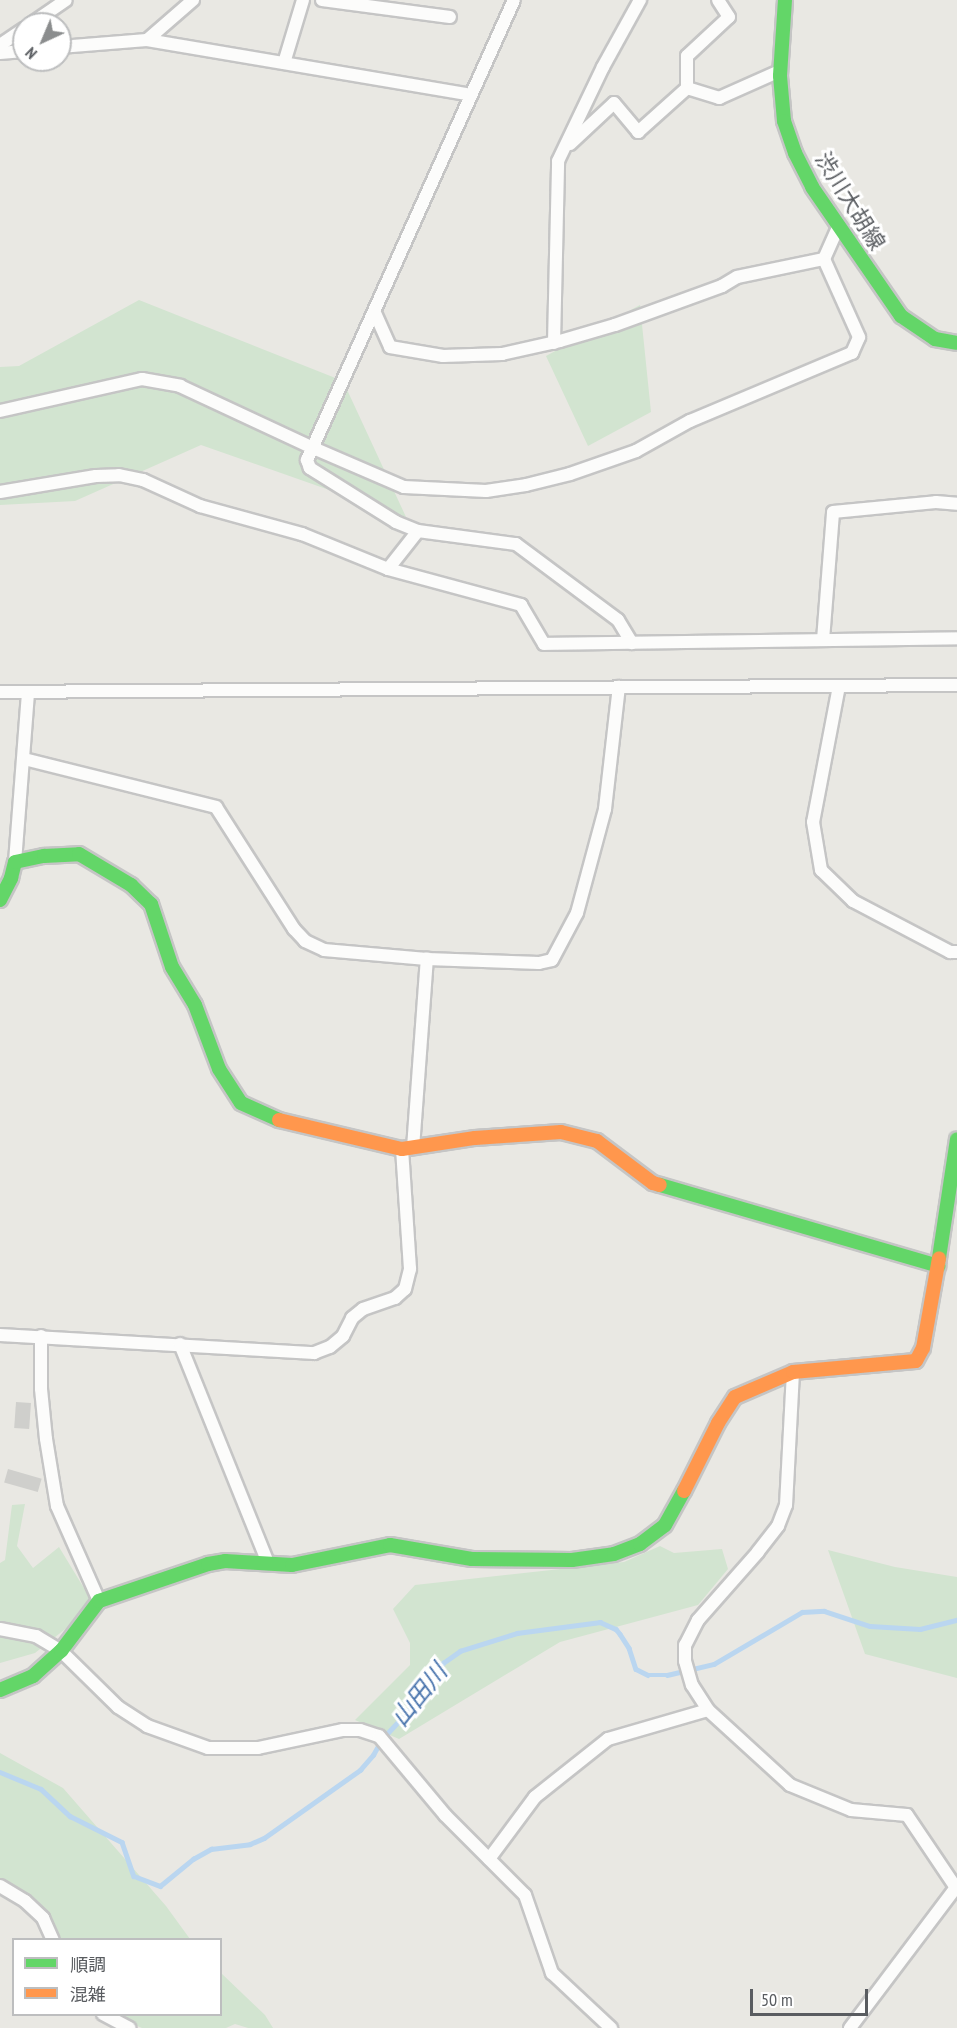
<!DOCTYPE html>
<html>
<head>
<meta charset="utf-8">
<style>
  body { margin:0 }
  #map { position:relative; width:957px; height:2028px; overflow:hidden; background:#e9e8e3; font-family:"PT Sans Narrow","Noto Sans JP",sans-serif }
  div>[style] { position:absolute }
  .green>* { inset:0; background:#d2e4d0 }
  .stream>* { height:4.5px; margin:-2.25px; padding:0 2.25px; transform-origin:2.25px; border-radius:2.25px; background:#bad6f0 }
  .building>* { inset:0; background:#cfcfcc; transform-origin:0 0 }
  .roads { filter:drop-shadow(2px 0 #c5c5c5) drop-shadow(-2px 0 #c5c5c5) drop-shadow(0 2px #c5c5c5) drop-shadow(0 -2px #c5c5c5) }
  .street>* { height:12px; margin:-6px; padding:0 6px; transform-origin:6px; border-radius:6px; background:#fcfcfb }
  .fast>* { height:14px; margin:-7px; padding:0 7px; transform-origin:7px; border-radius:7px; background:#63d668 }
  .slow>* { height:14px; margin:-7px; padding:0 7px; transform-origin:7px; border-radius:7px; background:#ff974d }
  span { translate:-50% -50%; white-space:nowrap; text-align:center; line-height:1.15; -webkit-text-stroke:6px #fff; paint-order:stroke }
  .street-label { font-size:22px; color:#595c60 }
  .water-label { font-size:24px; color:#4974ad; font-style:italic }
  .legend { position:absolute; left:12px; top:1938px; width:210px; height:78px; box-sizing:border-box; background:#fff; border:2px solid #bdbebf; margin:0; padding:8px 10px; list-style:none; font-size:18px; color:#595c60 }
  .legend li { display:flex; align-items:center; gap:12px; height:30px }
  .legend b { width:30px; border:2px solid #bdbebf }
  .north { position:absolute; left:12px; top:12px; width:60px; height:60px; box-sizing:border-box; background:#fff; border:2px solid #bdbebf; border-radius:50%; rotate:224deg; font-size:16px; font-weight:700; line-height:24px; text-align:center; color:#595c60 }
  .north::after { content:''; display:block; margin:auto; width:21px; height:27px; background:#8b8d8e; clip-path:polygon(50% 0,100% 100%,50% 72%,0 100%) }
  .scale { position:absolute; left:750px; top:1989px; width:118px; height:27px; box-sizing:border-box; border:3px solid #595c60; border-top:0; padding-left:8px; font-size:18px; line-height:21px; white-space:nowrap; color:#595c60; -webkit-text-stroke:4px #fff; paint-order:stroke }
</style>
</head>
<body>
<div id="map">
  <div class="green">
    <i style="clip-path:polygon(139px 300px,343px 381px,406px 517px,201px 445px,75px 501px,0 505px,0 367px,19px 366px)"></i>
    <i style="clip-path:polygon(640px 305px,651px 412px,588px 446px,546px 356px)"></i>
    <i style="clip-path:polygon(25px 1504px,17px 1546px,33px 1568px,59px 1547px,90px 1598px,69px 1626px,35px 1653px,0 1663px,0 1563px,5px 1560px,12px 1505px)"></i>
    <i style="clip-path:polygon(660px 1546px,674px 1553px,722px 1549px,728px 1569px,698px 1605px,560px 1642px,399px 1739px,355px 1720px,410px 1665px,410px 1643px,393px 1609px,415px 1585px,624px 1562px)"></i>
    <i style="clip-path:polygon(828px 1550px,895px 1567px,957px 1577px,957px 1678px,865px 1654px)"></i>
    <i style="clip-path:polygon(0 1753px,63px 1788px,166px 1906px,190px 1939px,60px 1939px,38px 1903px,0 1879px)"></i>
    <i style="clip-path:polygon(221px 1973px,265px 2015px,273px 2028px,248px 2028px,235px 2024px,226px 2028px,142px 2028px,112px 2015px,220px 2014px)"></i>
  </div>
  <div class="stream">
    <i style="left:0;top:1772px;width:44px;rotate:22.5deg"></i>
    <i style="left:41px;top:1789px;width:40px;rotate:43deg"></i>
    <i style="left:70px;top:1816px;width:58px;rotate:26.6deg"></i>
    <i style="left:122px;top:1842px;width:36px;rotate:71deg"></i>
    <i style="left:134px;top:1876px;width:28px;rotate:21deg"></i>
    <i style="left:160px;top:1886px;width:43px;rotate:-39.3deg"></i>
    <i style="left:193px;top:1859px;width:21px;rotate:-29deg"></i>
    <i style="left:211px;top:1849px;width:39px;rotate:-7deg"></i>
    <i style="left:250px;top:1844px;width:15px;rotate:-23deg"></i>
    <i style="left:264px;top:1838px;width:118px;rotate:-35.3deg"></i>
    <i style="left:360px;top:1770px;width:20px;rotate:-49deg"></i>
    <i style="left:373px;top:1755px;width:18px;rotate:-61deg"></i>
    <i style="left:382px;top:1739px;width:40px;rotate:-47deg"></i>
    <i style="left:409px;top:1710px;width:58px;rotate:-54.1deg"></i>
    <i style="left:443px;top:1663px;width:21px;rotate:-35deg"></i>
    <i style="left:460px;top:1651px;width:60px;rotate:-17.5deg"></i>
    <i style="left:517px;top:1633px;width:84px;rotate:-7.5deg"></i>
    <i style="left:600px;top:1622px;width:17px;rotate:24deg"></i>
    <i style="left:616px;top:1629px;width:6px;rotate:51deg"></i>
    <i style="left:620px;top:1634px;width:17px;rotate:57deg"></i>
    <i style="left:629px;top:1648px;width:22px;rotate:72deg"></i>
    <i style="left:636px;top:1669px;width:13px;rotate:27deg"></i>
    <i style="left:648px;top:1675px;width:19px"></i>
    <i style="left:667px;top:1675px;width:48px;rotate:-13.2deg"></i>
    <i style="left:714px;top:1664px;width:102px;rotate:-30.6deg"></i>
    <i style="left:802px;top:1612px;width:22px;rotate:-3deg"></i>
    <i style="left:824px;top:1611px;width:48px;rotate:18.1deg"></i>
    <i style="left:870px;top:1626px;width:50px;rotate:3.4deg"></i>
    <i style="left:920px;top:1629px;width:38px;rotate:-14deg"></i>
  </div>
  <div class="building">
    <i style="left:16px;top:1402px;width:15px;height:26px;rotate:4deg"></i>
    <i style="left:8px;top:1469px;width:35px;height:14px;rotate:16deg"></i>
  </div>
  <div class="roads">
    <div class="street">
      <i style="left:322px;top:0;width:129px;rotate:7.6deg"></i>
      <i style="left:31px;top:24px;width:42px;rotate:-34.4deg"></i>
      <i style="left:147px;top:40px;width:329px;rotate:9.6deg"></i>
      <i style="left:0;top:45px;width:29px;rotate:-34deg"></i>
      <i style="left:60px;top:47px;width:87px;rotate:-4.6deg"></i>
      <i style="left:147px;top:40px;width:61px;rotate:-41deg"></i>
      <i style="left:0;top:53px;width:24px;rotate:-5deg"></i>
      <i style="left:284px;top:63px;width:66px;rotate:-73.2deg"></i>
      <i style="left:687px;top:88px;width:32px;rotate:-90deg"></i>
      <i style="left:687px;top:56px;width:57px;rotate:-42.9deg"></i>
      <i style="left:729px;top:17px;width:20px;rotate:-123deg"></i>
      <i style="left:570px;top:144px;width:60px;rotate:-43deg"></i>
      <i style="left:614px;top:103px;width:38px;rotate:50deg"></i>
      <i style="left:638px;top:132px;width:66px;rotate:-41.9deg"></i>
      <i style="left:687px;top:88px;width:34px;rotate:17deg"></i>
      <i style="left:719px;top:98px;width:67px;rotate:-23.9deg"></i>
      <i style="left:375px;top:313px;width:37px;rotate:66deg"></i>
      <i style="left:390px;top:347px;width:54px;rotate:9.6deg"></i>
      <i style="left:443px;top:356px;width:59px;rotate:-1.9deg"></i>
      <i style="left:502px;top:354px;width:59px;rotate:-12.6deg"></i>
      <i style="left:560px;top:341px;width:57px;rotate:-16.2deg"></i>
      <i style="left:615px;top:325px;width:114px;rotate:-20deg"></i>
      <i style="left:722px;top:286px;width:17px;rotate:-31deg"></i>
      <i style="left:737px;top:277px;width:89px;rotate:-11.7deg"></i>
      <i style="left:824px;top:259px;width:35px;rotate:-66deg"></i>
      <i style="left:554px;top:343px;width:182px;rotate:-88.7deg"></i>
      <i style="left:558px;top:161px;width:104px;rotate:-64.4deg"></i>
      <i style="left:603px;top:67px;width:77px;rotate:-61.1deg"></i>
      <i style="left:0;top:411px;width:146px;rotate:-12.7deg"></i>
      <i style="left:142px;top:379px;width:39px;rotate:10deg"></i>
      <i style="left:180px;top:386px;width:145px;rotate:25deg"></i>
      <i style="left:311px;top:447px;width:101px;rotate:23.3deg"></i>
      <i style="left:404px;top:487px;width:82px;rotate:2.8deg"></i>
      <i style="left:486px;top:491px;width:40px;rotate:-8.5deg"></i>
      <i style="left:526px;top:485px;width:45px;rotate:-14deg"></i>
      <i style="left:570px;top:474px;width:70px;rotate:-19.2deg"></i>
      <i style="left:636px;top:451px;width:62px;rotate:-29.1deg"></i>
      <i style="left:690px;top:421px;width:176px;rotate:-22.8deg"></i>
      <i style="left:852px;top:353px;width:17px;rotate:-66deg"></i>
      <i style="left:859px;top:337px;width:85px;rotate:-114.2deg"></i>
      <i style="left:0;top:492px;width:97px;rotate:-9.5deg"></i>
      <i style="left:96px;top:476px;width:23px;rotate:-2deg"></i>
      <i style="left:119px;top:475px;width:25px;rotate:12deg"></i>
      <i style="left:143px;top:480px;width:63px;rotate:24.5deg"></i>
      <i style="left:200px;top:506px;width:106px;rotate:15.4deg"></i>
      <i style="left:302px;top:534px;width:93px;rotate:22.1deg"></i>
      <i style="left:388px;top:569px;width:48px;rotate:-51.7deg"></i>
      <i style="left:418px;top:531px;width:24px;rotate:-158deg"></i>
      <i style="left:396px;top:522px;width:102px;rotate:-147.9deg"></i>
      <i style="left:310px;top:468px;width:9px;rotate:-111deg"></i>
      <i style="left:307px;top:460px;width:504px;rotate:-65.77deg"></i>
      <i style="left:418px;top:531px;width:99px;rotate:7.6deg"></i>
      <i style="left:516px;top:544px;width:127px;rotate:36.7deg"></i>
      <i style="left:618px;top:620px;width:27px;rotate:59deg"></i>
      <i style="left:388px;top:569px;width:138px;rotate:15.1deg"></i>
      <i style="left:521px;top:605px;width:45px;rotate:59.5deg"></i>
      <i style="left:544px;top:644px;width:413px;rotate:-0.8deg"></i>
      <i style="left:823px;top:640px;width:128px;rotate:-85.5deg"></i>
      <i style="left:833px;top:512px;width:103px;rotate:-5.5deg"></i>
      <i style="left:936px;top:502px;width:21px;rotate:5deg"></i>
      <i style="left:839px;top:686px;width:138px;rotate:100.8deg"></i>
      <i style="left:813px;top:822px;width:49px;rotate:80.5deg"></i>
      <i style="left:821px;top:870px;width:45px;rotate:44.1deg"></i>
      <i style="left:853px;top:901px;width:110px;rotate:27.7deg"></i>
      <i style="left:950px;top:952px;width:7px"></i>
      <i style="left:0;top:692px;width:957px;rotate:-0.42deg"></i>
      <i style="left:24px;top:759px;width:198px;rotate:14deg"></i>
      <i style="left:216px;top:807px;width:145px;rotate:57.4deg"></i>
      <i style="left:294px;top:929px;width:16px;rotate:47deg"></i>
      <i style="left:305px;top:941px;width:21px;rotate:25deg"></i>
      <i style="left:324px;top:950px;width:103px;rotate:5deg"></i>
      <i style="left:427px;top:959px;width:112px;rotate:2deg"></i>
      <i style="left:539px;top:963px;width:13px;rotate:-13deg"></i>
      <i style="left:552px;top:960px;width:53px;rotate:-62deg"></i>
      <i style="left:577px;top:913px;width:108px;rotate:-74.9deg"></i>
      <i style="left:605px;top:809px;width:123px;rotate:-83.5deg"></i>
      <i style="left:15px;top:862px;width:170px;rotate:-85.6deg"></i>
      <i style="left:413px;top:1148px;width:190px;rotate:-85.8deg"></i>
      <i style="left:0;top:1335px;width:315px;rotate:3.3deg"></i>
      <i style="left:314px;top:1353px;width:17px;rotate:-21deg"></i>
      <i style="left:330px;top:1347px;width:17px;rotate:-40deg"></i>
      <i style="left:343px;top:1336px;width:20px;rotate:-63deg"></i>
      <i style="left:352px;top:1318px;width:14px;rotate:-39deg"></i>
      <i style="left:363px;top:1309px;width:34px;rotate:-19deg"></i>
      <i style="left:395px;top:1298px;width:13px;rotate:-42deg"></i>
      <i style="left:405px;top:1289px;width:21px;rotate:-76deg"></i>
      <i style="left:410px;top:1269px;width:120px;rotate:-93.8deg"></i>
      <i style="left:41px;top:1336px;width:53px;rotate:90deg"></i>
      <i style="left:41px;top:1389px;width:50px;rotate:84.3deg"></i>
      <i style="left:46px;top:1439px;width:68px;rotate:80.7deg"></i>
      <i style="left:57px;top:1506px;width:104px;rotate:66.1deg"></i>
      <i style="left:180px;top:1344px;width:236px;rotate:68.1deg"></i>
      <i style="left:793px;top:1372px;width:133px;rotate:93deg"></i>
      <i style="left:786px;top:1505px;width:22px;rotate:111deg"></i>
      <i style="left:778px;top:1526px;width:33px;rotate:128deg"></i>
      <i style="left:758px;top:1552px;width:91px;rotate:131.4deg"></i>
      <i style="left:698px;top:1620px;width:28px;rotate:117deg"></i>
      <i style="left:685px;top:1645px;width:16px;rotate:90deg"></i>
      <i style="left:685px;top:1661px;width:25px;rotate:74deg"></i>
      <i style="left:692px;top:1685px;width:30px;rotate:57deg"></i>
      <i style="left:708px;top:1710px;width:111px;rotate:42.4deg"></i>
      <i style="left:790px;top:1785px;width:66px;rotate:22.3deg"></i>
      <i style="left:851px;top:1810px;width:56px;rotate:5.1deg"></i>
      <i style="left:907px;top:1815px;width:89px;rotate:56deg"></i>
      <i style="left:0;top:1629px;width:37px;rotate:11deg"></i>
      <i style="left:36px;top:1636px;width:29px;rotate:31deg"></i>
      <i style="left:61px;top:1651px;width:80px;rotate:44.5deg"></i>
      <i style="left:118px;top:1707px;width:35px;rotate:33deg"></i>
      <i style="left:147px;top:1726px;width:65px;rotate:19.8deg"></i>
      <i style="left:208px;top:1748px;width:50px"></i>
      <i style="left:258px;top:1748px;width:87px;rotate:-12deg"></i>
      <i style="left:343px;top:1730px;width:17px"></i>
      <i style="left:360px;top:1730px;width:20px;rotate:18deg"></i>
      <i style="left:379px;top:1736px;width:103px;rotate:50.1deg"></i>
      <i style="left:445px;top:1815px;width:113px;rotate:45deg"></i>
      <i style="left:525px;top:1895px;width:83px;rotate:70.9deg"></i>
      <i style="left:552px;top:1973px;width:81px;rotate:43deg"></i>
      <i style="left:489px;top:1859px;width:77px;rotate:-53.4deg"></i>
      <i style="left:535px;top:1797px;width:93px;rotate:-38.5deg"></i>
      <i style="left:608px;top:1739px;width:104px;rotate:-16.2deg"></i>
      <i style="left:0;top:1886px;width:29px;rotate:31deg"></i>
      <i style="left:25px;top:1901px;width:25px;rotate:43deg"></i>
      <i style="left:43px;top:1918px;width:24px;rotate:66deg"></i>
      <i style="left:103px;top:2014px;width:30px;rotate:28deg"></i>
      <i style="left:850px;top:2028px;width:178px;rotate:-53deg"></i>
    </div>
    <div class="fast">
      <i style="left:785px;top:0;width:76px;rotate:93.8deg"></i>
      <i style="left:780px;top:76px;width:45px;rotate:84.9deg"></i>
      <i style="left:784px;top:121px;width:34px;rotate:71deg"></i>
      <i style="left:795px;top:153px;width:38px;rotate:63deg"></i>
      <i style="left:812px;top:187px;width:157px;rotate:55.4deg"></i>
      <i style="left:901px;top:316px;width:41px;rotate:34.1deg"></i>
      <i style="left:935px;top:339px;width:22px;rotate:10deg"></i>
      <i style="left:0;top:900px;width:25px;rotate:-63deg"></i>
      <i style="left:11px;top:878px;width:16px;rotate:-76deg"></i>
      <i style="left:15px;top:862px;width:30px;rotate:-12deg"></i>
      <i style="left:44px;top:856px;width:35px;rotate:-3deg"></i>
      <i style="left:79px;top:854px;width:61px;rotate:30.8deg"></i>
      <i style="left:131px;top:885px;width:28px;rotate:44deg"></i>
      <i style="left:151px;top:904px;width:66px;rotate:71.6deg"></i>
      <i style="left:172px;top:967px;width:44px;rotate:58.8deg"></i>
      <i style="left:195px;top:1005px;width:68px;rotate:69.4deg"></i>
      <i style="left:219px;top:1069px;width:40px;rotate:57.1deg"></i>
      <i style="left:241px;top:1103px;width:42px;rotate:24.1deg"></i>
      <i style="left:660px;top:1185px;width:290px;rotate:16.2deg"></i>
      <i style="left:939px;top:1258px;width:120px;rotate:-81.4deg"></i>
      <i style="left:0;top:1690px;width:36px;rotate:-23deg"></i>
      <i style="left:33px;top:1676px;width:38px;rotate:-42deg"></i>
      <i style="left:61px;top:1651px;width:63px;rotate:-52.8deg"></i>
      <i style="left:99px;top:1601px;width:115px;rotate:-18.7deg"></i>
      <i style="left:208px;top:1564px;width:17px;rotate:-10deg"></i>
      <i style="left:225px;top:1561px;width:67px;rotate:3.4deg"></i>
      <i style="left:292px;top:1565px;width:100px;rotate:-11.5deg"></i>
      <i style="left:390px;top:1545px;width:83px;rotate:9.7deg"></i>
      <i style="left:472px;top:1559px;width:100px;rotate:0.6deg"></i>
      <i style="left:572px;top:1560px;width:42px;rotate:-8.1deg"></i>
      <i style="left:614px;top:1554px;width:28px;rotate:-21deg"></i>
      <i style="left:640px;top:1544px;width:31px;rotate:-37deg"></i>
      <i style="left:665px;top:1525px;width:39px;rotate:-61deg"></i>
    </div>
    <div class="slow">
      <i style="left:279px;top:1120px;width:126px;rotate:13.3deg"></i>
      <i style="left:402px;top:1149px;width:74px;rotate:-8.6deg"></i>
      <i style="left:475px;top:1138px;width:86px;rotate:-4deg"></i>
      <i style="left:561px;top:1132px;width:37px;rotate:14deg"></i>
      <i style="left:597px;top:1141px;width:70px;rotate:36.9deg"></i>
      <i style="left:653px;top:1183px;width:7px;rotate:16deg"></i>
      <i style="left:684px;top:1491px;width:76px;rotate:-63.4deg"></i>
      <i style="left:718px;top:1423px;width:31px;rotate:-57deg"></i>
      <i style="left:735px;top:1397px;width:63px;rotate:-23.3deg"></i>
      <i style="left:793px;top:1372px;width:123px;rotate:-5.1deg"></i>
      <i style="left:916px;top:1361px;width:15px;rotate:-62deg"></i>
      <i style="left:923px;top:1348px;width:91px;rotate:-79.9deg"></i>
    </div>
  </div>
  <div class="street-label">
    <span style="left:850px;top:201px;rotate:58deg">渋川大胡線</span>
  </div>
  <div class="water-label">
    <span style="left:419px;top:1695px;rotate:-51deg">山田川</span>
  </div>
  <ul class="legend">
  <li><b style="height:8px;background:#63d668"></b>順調</li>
  <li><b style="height:8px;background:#ff974d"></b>混雑</li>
  </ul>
  <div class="north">N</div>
  <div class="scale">50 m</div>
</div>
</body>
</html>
